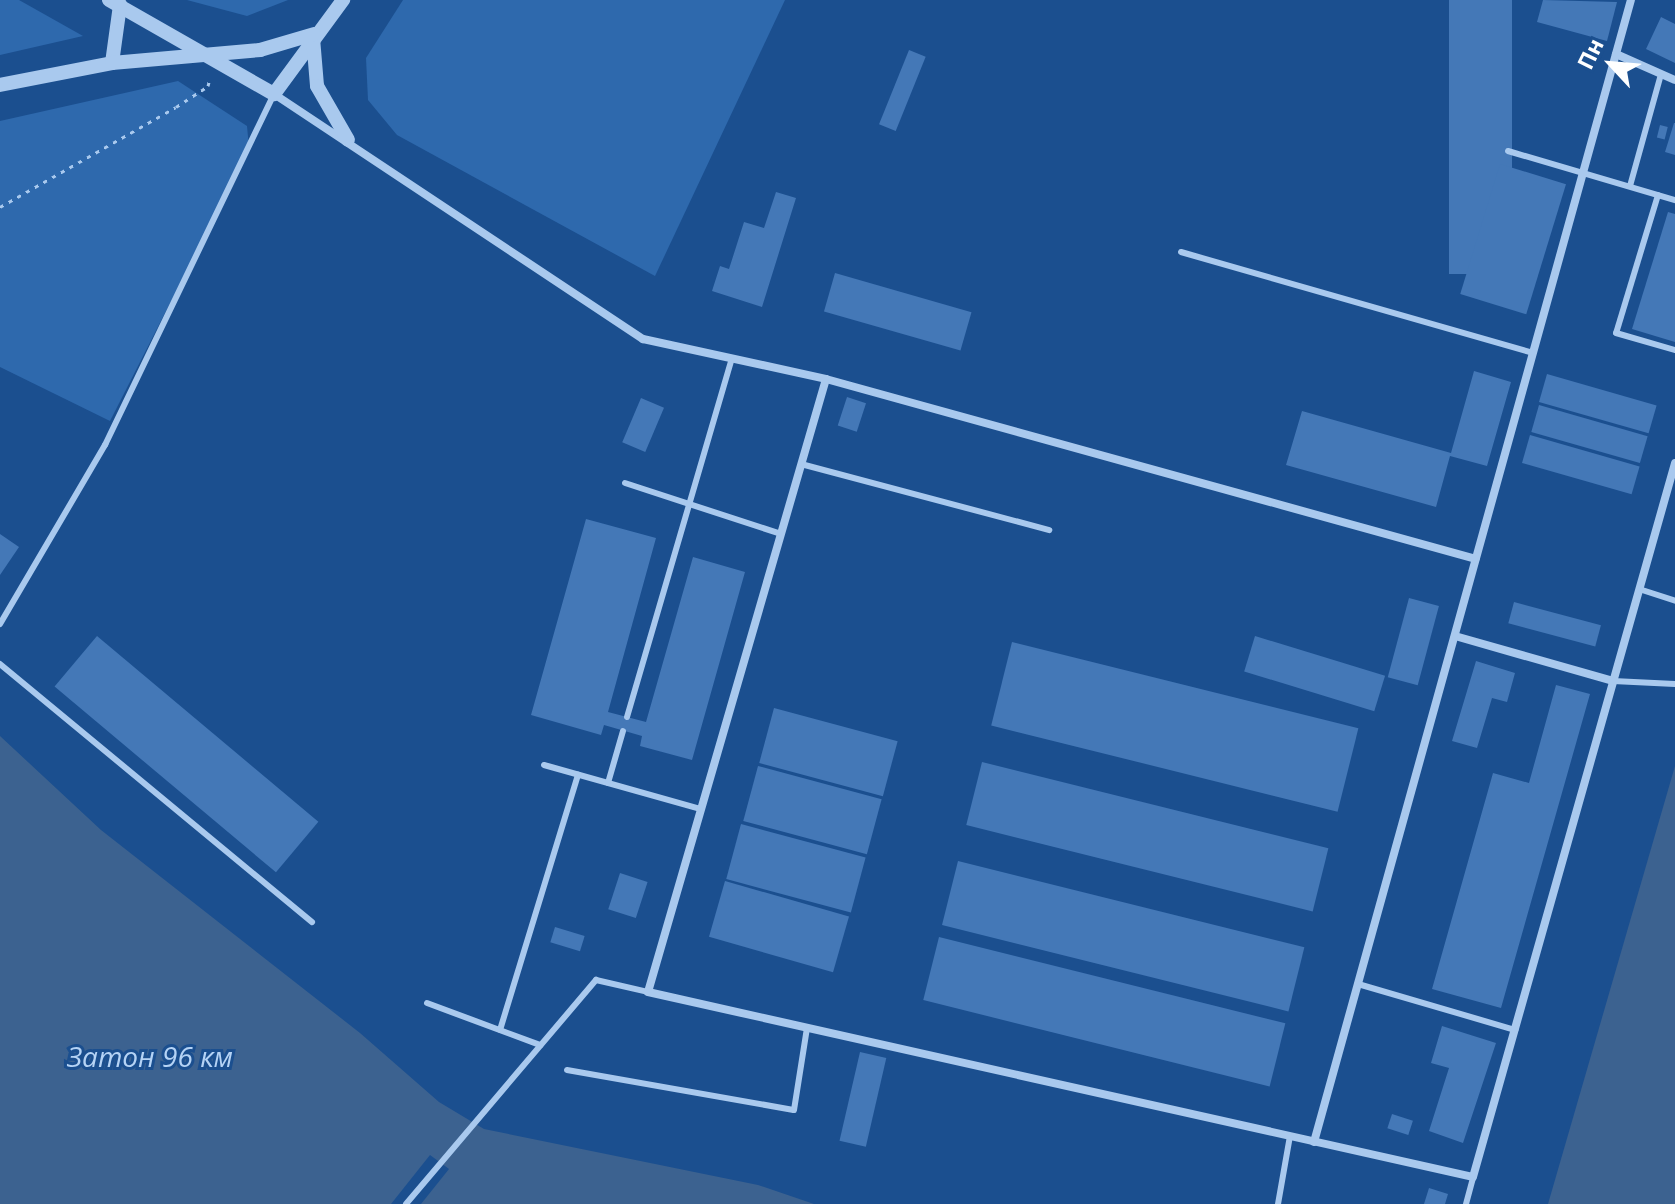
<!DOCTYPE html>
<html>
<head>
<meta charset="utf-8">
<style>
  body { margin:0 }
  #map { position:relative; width:1675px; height:1204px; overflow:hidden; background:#1b4f8f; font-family:"Open Sans",sans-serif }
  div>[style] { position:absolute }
  .green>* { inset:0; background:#2e69ad }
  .water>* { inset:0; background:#3c6290 }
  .pier>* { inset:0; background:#1b4f8f }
  .building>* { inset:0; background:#4478b7; transform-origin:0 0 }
  .path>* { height:3px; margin-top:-1.5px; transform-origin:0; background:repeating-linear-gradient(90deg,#a9c9ee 0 4px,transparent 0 10px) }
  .service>* { height:6px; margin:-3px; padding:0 3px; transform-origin:3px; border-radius:3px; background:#a9c9ee }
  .minor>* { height:8px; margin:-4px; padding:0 4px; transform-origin:4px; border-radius:4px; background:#a9c9ee }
  .tertiary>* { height:14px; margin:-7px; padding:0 7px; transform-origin:7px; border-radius:7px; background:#a9c9ee }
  span { translate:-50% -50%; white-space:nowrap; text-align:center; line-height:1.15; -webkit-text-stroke:6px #1b4f8f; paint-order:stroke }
  .water-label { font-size:28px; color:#b5d3f5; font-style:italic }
  .north { position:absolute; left:1571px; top:24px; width:80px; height:80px; -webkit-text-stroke:6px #1b4f8f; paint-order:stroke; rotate:296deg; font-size:22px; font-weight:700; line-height:32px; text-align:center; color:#fff }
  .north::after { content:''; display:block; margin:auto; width:28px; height:36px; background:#fff; clip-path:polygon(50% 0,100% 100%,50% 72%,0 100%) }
</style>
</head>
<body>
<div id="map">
  <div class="green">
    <i style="clip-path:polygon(0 0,19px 0,83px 36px,0 55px)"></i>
    <i style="clip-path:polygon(187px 0,288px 0,247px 16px)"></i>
    <i style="clip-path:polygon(403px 0,785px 0,655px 276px,397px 135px,368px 100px,366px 58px)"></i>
    <i style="clip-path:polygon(178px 81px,247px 126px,249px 148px,110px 421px,0 367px,0 121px)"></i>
  </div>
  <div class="water">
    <i style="clip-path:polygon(0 736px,101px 830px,360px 1033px,439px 1102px,484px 1129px,758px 1185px,814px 1204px,0 1204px)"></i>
    <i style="clip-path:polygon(1675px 766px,1675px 1204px,1548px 1204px)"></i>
  </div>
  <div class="pier">
    <i style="clip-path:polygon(430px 1155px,449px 1169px,421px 1204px,391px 1204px)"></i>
  </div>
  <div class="building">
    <i style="left:1449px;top:0;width:63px;height:274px"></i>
    <i style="clip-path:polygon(1543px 0,1617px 2px,1607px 41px,1537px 22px)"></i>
    <i style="clip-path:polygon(1661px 17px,1675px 24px,1675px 63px,1646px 49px)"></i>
    <i style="left:909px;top:50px;width:18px;height:80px;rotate:22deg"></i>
    <i style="clip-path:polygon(1674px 123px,1675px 123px,1675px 155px,1665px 152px)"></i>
    <i style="left:1660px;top:125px;width:8px;height:13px;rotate:14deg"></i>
    <i style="left:1500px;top:164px;width:69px;height:136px;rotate:17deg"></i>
    <i style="clip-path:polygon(776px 192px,796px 198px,762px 307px,712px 291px,720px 266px,729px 269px,744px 222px,764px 228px)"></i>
    <i style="clip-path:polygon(1668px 212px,1675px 214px,1675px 342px,1632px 329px)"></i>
    <i style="left:835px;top:273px;width:142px;height:40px;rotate:16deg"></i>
    <i style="clip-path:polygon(1474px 371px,1511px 382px,1487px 466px,1450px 456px,1436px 507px,1286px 465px,1302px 411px,1451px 453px)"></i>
    <i style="left:1547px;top:374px;width:114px;height:29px;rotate:16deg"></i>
    <i style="left:847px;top:397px;width:20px;height:30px;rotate:18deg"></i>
    <i style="left:641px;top:398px;width:25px;height:48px;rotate:23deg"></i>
    <i style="left:1539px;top:405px;width:113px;height:28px;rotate:16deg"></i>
    <i style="left:1530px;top:435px;width:114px;height:29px;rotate:16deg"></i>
    <i style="clip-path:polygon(586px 519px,656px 538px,608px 712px,646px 722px,693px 557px,745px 572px,692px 760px,640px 746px,642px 736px,604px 725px,601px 735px,531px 715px)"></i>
    <i style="clip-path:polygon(0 534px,19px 547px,0 575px)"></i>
    <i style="left:1409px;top:598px;width:31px;height:82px;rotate:15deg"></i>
    <i style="left:1514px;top:602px;width:90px;height:22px;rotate:15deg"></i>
    <i style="left:97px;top:636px;width:289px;height:66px;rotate:40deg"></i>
    <i style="left:1255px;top:636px;width:136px;height:37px;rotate:17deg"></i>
    <i style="left:1012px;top:642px;width:357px;height:86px;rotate:14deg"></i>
    <i style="clip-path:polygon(1476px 661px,1515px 673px,1507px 702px,1492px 698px,1477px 748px,1452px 741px)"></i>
    <i style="clip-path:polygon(1556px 685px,1590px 694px,1501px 1008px,1432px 989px,1493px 773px,1529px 783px)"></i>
    <i style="left:774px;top:708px;width:128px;height:57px;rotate:15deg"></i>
    <i style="left:982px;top:762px;width:357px;height:65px;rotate:14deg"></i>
    <i style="left:758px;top:766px;width:128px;height:57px;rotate:15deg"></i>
    <i style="left:741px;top:824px;width:129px;height:57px;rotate:15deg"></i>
    <i style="left:958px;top:861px;width:357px;height:66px;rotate:14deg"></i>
    <i style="left:620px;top:873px;width:29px;height:38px;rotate:18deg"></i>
    <i style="left:725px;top:881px;width:129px;height:58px;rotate:16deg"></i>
    <i style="left:555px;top:927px;width:31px;height:16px;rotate:17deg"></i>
    <i style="left:939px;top:937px;width:357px;height:65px;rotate:14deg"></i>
    <i style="clip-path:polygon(1442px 1026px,1496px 1043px,1463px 1143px,1429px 1131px,1449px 1068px,1431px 1063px)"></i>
    <i style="left:860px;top:1052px;width:27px;height:91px;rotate:13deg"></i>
    <i style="left:1392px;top:1114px;width:22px;height:15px;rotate:18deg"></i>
    <i style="clip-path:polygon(1429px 1188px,1448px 1194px,1445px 1204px,1424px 1204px)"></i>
  </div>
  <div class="path">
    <i style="left:0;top:207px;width:202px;rotate:-29.6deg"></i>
    <i style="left:176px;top:107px;width:38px;rotate:-33deg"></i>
    <i style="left:208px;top:86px;width:8px;rotate:-76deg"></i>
  </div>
  <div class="service">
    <i style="left:1508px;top:151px;width:174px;rotate:16.4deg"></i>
    <i style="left:1630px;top:186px;width:116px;rotate:-74.5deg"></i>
    <i style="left:1658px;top:195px;width:144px;rotate:106.9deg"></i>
    <i style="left:1616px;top:333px;width:61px;rotate:16.1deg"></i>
    <i style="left:1181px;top:252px;width:366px;rotate:16deg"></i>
    <i style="left:801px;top:464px;width:257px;rotate:14.9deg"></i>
    <i style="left:625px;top:483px;width:164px;rotate:18.1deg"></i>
    <i style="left:1639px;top:589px;width:38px;rotate:18deg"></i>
    <i style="left:0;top:624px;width:208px;rotate:-59.6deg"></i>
    <i style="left:105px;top:445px;width:390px;rotate:-64.3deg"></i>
    <i style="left:0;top:664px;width:405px;rotate:39.6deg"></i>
    <i style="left:1613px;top:681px;width:62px;rotate:2.8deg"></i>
    <i style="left:627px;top:717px;width:373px;rotate:-73.7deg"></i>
    <i style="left:544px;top:765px;width:163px;rotate:15.7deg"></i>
    <i style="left:608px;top:783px;width:54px;rotate:-73.9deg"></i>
    <i style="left:1358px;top:984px;width:164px;rotate:16.3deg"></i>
    <i style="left:427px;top:1003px;width:121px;rotate:20.4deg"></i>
    <i style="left:500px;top:1030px;width:267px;rotate:-73deg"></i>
    <i style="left:567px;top:1070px;width:230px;rotate:10deg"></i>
    <i style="left:794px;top:1110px;width:83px;rotate:-81deg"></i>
    <i style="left:406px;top:1204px;width:294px;rotate:-49.7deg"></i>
    <i style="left:596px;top:980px;width:53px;rotate:13deg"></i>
    <i style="left:1278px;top:1204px;width:69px;rotate:-80deg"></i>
    <i style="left:1466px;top:1204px;width:28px;rotate:-75deg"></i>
  </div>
  <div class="minor">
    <i style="left:1616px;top:54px;width:64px;rotate:23.8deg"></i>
    <i style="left:274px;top:94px;width:443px;rotate:33.6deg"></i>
    <i style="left:643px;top:339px;width:187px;rotate:12.3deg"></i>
    <i style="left:826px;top:379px;width:674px;rotate:15.48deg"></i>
    <i style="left:826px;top:379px;width:638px;rotate:106.19deg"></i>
    <i style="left:648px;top:992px;width:845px;rotate:12.64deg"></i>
    <i style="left:1473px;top:1177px;width:742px;rotate:-74.2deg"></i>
    <i style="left:1455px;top:636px;width:164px;rotate:15.9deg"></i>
    <i style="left:1314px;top:1142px;width:1185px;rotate:-74.49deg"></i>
  </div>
  <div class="tertiary">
    <i style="left:109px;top:0;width:190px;rotate:29.7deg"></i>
    <i style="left:274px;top:94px;width:117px;rotate:-53.7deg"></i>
    <i style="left:313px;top:38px;width:48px;rotate:85.2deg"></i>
    <i style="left:317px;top:86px;width:62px;rotate:60.1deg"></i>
    <i style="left:112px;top:63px;width:59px;rotate:-82.1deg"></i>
    <i style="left:0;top:85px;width:114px;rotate:-11.1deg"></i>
    <i style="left:112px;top:63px;width:149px;rotate:-5deg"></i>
    <i style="left:260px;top:50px;width:56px;rotate:-16.5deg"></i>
  </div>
  <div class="water-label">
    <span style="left:150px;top:1056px">Затон 96 км</span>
  </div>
  <div class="north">Пн</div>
</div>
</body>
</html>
